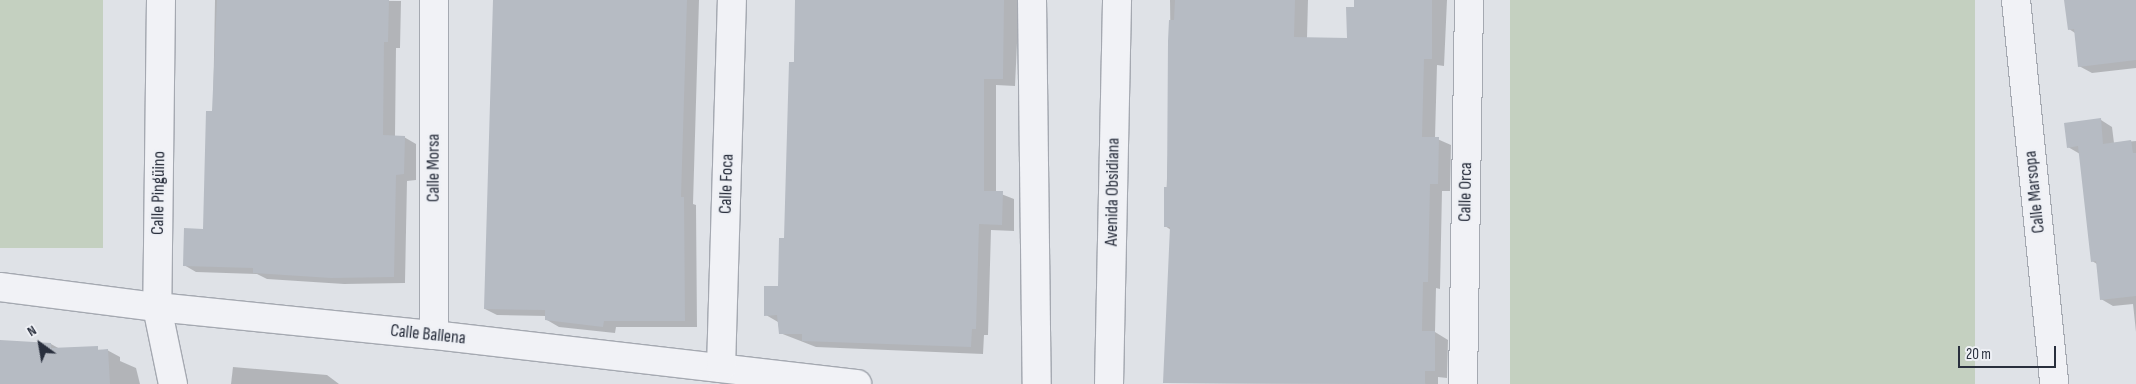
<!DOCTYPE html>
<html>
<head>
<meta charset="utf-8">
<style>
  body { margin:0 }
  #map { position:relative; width:2136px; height:384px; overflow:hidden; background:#dfe2e7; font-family:"Sofia Sans Condensed",sans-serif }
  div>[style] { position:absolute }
  .green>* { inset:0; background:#c4d0c0; transform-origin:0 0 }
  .shadow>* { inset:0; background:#0003 }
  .building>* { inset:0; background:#b6bbc3 }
  .roads { filter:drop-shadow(1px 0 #a5a9b1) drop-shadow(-1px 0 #a5a9b1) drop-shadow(0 1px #a5a9b1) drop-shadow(0 -1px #a5a9b1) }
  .minor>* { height:28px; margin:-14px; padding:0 14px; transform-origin:14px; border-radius:14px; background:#f1f2f6 }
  span { translate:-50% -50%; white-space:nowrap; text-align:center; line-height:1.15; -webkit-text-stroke:4.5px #eef0f5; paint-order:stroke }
  .street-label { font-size:18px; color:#292f3d }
  .north { position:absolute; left:15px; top:319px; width:50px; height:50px; -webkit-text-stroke:4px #eef0f5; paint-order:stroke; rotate:328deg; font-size:14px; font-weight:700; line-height:20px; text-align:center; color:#292f3d }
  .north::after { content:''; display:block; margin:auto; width:18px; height:22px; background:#292f3d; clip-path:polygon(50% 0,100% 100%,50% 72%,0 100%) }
  .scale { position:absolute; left:1958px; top:346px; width:98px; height:22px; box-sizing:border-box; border:2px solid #292f3d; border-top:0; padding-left:6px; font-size:15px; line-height:18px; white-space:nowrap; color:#292f3d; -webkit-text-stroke:4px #eef0f5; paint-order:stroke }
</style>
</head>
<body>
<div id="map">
  <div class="green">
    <i style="left:0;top:0;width:103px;height:248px"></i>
    <i style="left:1510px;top:0;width:465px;height:384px"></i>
  </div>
  <div class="shadow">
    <i style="clip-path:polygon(215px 0,401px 1px,400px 48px,396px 48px,395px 136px,404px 137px,416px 144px,416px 180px,407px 181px,405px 283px,344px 284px,267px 279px,257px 274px,196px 272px,184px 265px,204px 230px,213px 112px)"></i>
    <i style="clip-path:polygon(503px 0,699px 0,693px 204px,696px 205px,697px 327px,616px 327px,615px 333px,559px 327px,547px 320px,546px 316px,497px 315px,485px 309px)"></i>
    <i style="clip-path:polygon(797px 0,1019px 0,1015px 86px,996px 85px,996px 192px,1014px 199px,1014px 231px,991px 230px,988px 335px,984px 335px,983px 354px,816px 347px,780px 333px,778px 322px,766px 315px,779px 287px,785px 240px)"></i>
    <i style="clip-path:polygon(1170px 0,1308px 0,1307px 38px,1348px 40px,1356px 0,1447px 0,1444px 66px,1437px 65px,1435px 138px,1451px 145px,1450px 191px,1442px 191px,1440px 289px,1436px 288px,1435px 332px,1448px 340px,1447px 378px,1438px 377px,1438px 384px,1164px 383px,1171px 230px,1165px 226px,1171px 83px)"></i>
    <i style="clip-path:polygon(2065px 0,2136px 0,2136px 68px,2092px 73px,2079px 66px,2075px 33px,2069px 29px)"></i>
    <i style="clip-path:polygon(2101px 120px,2112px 127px,2114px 143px,2136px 141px,2136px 332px,2133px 304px,2113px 306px,2101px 299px,2097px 264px,2092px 261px,2080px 154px,2068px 147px)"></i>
    <i style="clip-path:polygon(0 341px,51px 344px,60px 349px,107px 350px,120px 357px,120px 361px,136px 368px,140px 384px,0 384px)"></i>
    <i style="clip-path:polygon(233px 367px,327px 375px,339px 384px,231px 384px)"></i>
  </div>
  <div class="building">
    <i style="clip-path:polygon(217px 0,389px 0,388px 42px,384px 42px,383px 135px,405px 136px,404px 174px,396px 175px,394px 277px,331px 278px,253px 273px,253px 268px,183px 266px,184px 228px,203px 229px,206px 111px,212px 111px)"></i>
    <i style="clip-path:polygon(493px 0,687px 0,681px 197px,684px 197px,685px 321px,604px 321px,603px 327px,545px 320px,545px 310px,484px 309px)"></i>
    <i style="clip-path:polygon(795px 0,1004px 0,1003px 79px,984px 79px,984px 191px,1003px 191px,1002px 225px,979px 224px,976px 329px,972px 329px,971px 347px,802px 341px,802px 334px,779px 334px,777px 315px,764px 316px,764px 286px,778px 286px,779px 238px,784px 238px,789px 62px,794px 62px)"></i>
    <i style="clip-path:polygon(1175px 0,1295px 0,1294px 37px,1347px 38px,1346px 7px,1354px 7px,1354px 0,1432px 0,1432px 59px,1424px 59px,1422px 137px,1439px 137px,1438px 184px,1430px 184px,1428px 282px,1423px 282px,1422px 331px,1435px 331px,1435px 371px,1425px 371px,1425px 384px,1163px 383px,1170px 227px,1164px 227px,1164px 187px,1167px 187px,1168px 41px,1169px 20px,1174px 20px)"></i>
    <i style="clip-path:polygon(2064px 0,2136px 0,2136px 60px,2078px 67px,2074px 29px,2068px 30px)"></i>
    <i style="clip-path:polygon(2101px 118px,2103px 144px,2131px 140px,2133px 153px,2136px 153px,2136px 296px,2100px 300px,2096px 261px,2091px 262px,2078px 146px,2067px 148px,2064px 123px)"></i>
    <i style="clip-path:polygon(0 340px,51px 343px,51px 348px,98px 346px,98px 350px,108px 349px,110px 384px,0 384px)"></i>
  </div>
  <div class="roads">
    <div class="minor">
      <i style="left:161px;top:0;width:307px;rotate:90.7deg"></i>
      <i style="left:157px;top:307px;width:79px;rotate:78.3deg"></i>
      <i style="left:434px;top:0;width:335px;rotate:90deg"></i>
      <i style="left:1032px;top:0;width:384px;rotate:89.3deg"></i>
      <i style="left:2016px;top:0;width:386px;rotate:84.3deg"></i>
      <i style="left:0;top:287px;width:158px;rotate:7.3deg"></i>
      <i style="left:157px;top:307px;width:278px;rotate:5.8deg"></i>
      <i style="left:434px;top:335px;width:426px;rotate:6.6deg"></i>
      <i style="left:721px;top:368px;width:368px;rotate:-88.3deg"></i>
      <i style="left:1109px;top:384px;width:384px;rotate:-88.8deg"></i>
      <i style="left:1463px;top:384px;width:384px;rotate:-89.1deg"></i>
    </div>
  </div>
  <div class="street-label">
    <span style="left:434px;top:168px;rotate:-90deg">Calle Morsa</span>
    <span style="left:727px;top:184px;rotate:-88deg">Calle Foca</span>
    <span style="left:1113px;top:192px;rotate:-89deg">Avenida Obsidiana</span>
    <span style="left:1466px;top:192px;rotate:-89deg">Calle Orca</span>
    <span style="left:2035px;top:192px;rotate:-96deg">Calle Marsopa</span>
    <span style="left:159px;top:193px;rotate:-89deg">Calle Pingüino</span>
    <span style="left:428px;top:335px;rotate:6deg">Calle Ballena</span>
  </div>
  <div class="north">N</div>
  <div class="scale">20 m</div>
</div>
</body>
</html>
